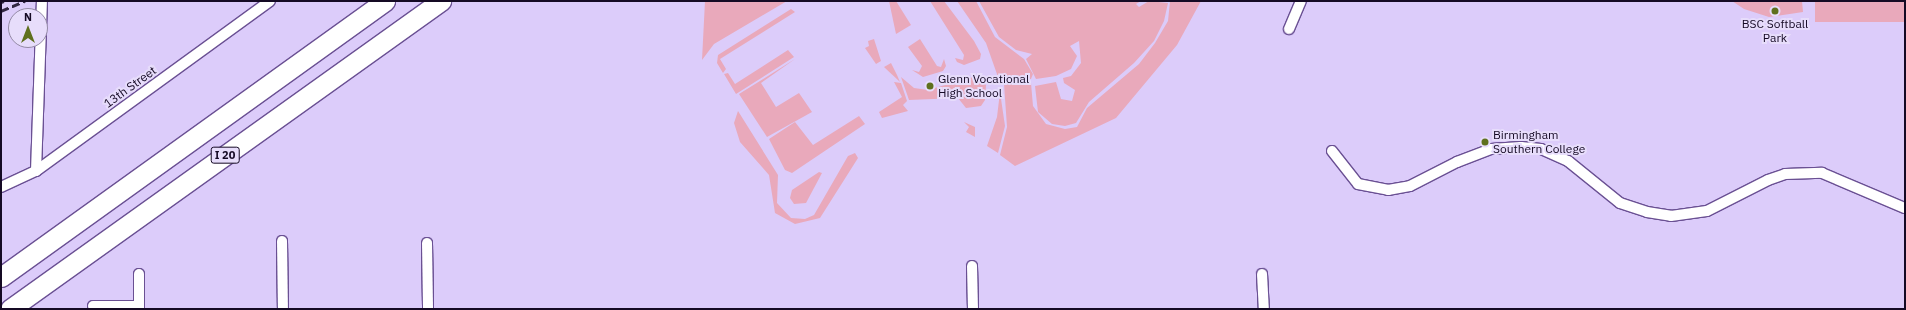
<!DOCTYPE html>
<html>
<head>
<meta charset="utf-8">
<style>
  body { margin:0 }
  #map { position:relative; width:1906px; height:310px; overflow:hidden; background:#dcccfa; font-family:"IBM Plex Sans",sans-serif }
  div>[style] { position:absolute }
  .green>* { inset:0; background:#e9a9bb; transform-origin:0 0 }
  .roads { filter:drop-shadow(1px 0 #6a5093) drop-shadow(-1px 0 #6a5093) drop-shadow(0 1px #6a5093) drop-shadow(0 -1px #6a5093) }
  .minor>* { height:10px; margin:-5px; padding:0 5px; transform-origin:5px; border-radius:5px; background:#fff }
  .motorway>* { height:19px; margin:-9.5px; padding:0 9.5px; transform-origin:9.5px; border-radius:9.5px; background:#fff }
  .rail>* { height:2.5px; margin-top:-1.25px; transform-origin:0; background:repeating-linear-gradient(90deg,#322743 0 8px,transparent 0 12px) }
  .dots>* { width:11px; height:11px; translate:-50% -50%; box-sizing:border-box; border:2px solid #e7ddfb; border-radius:50% }
  span { translate:-50% -50%; white-space:nowrap; text-align:center; line-height:1.15; -webkit-text-stroke:4px #e7ddfb; paint-order:stroke }
  .shield-label span { padding:1px 3px; background:#e7ddfb; border:1px solid; border-radius:3px; -webkit-text-stroke-width:0 }
  .shield-label { font-size:11px; color:#150a24; font-weight:700 }
  .poi-label { font-size:12px; color:#150a24 }
  .left { translate:0 -50%; text-align:left }
  .street-label { font-size:12px; color:#150a24 }
  .frame { position:absolute; inset:0; border:2px solid #150a24; pointer-events:none }
  .north { position:absolute; left:8px; top:8px; width:40px; height:40px; box-sizing:border-box; background:#e7ddfb; border:1px solid #9389a5; border-radius:50%; rotate:0deg; font-size:11px; font-weight:700; line-height:16px; text-align:center; color:#150a24 }
  .north::after { content:''; display:block; margin:auto; width:14px; height:18px; background:#5f701e; clip-path:polygon(50% 0,100% 100%,50% 72%,0 100%) }
</style>
</head>
<body>
<div id="map">
  <div class="green">
    <i style="clip-path:polygon(705px 1px,787px 1px,714px 44px,702px 60px)"></i>
    <i style="clip-path:polygon(889px 1px,896px 1px,911px 25px,896px 34px)"></i>
    <i style="clip-path:polygon(930px 1px,944px 1px,974px 41px,981px 54px,980px 59px,964px 65px,957px 62px,955px 58px,963px 60px,964px 55px)"></i>
    <i style="clip-path:polygon(957px 1px,976px 1px,995px 37px,1024px 59px,1033px 74px,1031px 79px,998px 77px,986px 43px)"></i>
    <i style="clip-path:polygon(979px 1px,1141px 1px,1136px 4px,1139px 7px,1149px 1px,1168px 3px,1164px 21px,1154px 41px,1134px 63px,1089px 102px,1076px 123px,1065px 126px,1052px 124px,1038px 112px,1035px 86px,1056px 82px,1061px 99px,1072px 101px,1075px 90px,1064px 83px,1063px 78px,1071px 76px,1081px 63px,1079px 41px,1070px 46px,1077px 56px,1071px 69px,1056px 76px,1036px 79px,1026px 59px,1032px 54px,1016px 50px,999px 37px)"></i>
    <i style="clip-path:polygon(1170px 1px,1201px 1px,1177px 45px,1116px 118px,1015px 166px,1000px 155px,1007px 127px,1004px 84px,1031px 83px,1033px 106px,1046px 124px,1065px 129px,1077px 127px,1087px 108px,1139px 64px,1155px 43px,1168px 21px)"></i>
    <i style="clip-path:polygon(1732px 1px,1802px 1px,1803px 12px,1769px 17px,1744px 9px)"></i>
    <i style="left:1815px;top:1px;width:90px;height:21px"></i>
    <i style="clip-path:polygon(791px 9px,795px 12px,720px 59px,726px 69px,723px 73px,717px 63px,718px 55px)"></i>
    <i style="clip-path:polygon(874px 39px,881px 61px,876px 64px,865px 48px,869px 46px,868px 41px)"></i>
    <i style="clip-path:polygon(920px 39px,937px 66px,941px 67px,944px 59px,946px 66px,943px 71px,923px 77px,912px 70px,919px 72px,922px 66px,908px 47px)"></i>
    <i style="clip-path:polygon(788px 50px,794px 57px,736px 94px,724px 74px,728px 73px,735px 84px)"></i>
    <i style="clip-path:polygon(795px 59px,761px 83px,776px 107px,799px 93px,812px 112px,767px 137px,739px 94px)"></i>
    <i style="clip-path:polygon(891px 63px,897px 75px,900px 82px,884px 67px)"></i>
    <i style="clip-path:polygon(976px 76px,986px 85px,985px 100px,981px 106px,966px 108px,958px 98px,909px 100px,901px 77px,914px 88px,928px 90px)"></i>
    <i style="clip-path:polygon(894px 82px,901px 83px,907px 101px,903px 105px,908px 111px,882px 118px,879px 112px,902px 97px)"></i>
    <i style="clip-path:polygon(1000px 92px,1005px 126px,998px 153px,987px 146px,997px 117px)"></i>
    <i style="clip-path:polygon(738px 111px,778px 175px,777px 203px,791px 218px,805px 219px,814px 215px,848px 156px,855px 153px,858px 158px,820px 218px,795px 224px,775px 213px,769px 175px,740px 142px,734px 123px)"></i>
    <i style="clip-path:polygon(859px 116px,865px 124px,792px 173px,785px 170px,769px 139px,795px 122px,813px 145px)"></i>
    <i style="clip-path:polygon(964px 122px,975px 127px,975px 137px,966px 132px,969px 127px)"></i>
    <i style="clip-path:polygon(819px 172px,822px 173px,806px 203px,794px 204px,790px 198px,792px 190px)"></i>
  </div>
  <div class="roads">
    <div class="minor">
      <i style="left:1289px;top:29px;width:30px;rotate:-67deg"></i>
      <i style="left:1332px;top:151px;width:42px;rotate:51.8deg"></i>
      <i style="left:1358px;top:184px;width:31px;rotate:11deg"></i>
      <i style="left:1388px;top:190px;width:22px;rotate:-10deg"></i>
      <i style="left:1410px;top:186px;width:53px;rotate:-27.1deg"></i>
      <i style="left:1457px;top:162px;width:36px;rotate:-21deg"></i>
      <i style="left:1491px;top:149px;width:30px;rotate:-4deg"></i>
      <i style="left:1521px;top:147px;width:20px;rotate:6deg"></i>
      <i style="left:1541px;top:149px;width:30px;rotate:24deg"></i>
      <i style="left:1568px;top:161px;width:67px;rotate:38.9deg"></i>
      <i style="left:1620px;top:203px;width:28px;rotate:18deg"></i>
      <i style="left:1647px;top:212px;width:24px;rotate:9deg"></i>
      <i style="left:1671px;top:216px;width:36px;rotate:-8deg"></i>
      <i style="left:1707px;top:211px;width:68px;rotate:-26.9deg"></i>
      <i style="left:1768px;top:180px;width:18px;rotate:-19deg"></i>
      <i style="left:1785px;top:174px;width:37px;rotate:-2deg"></i>
      <i style="left:1822px;top:173px;width:90px;rotate:22.9deg"></i>
      <i style="left:36px;top:171px;width:170px;rotate:-88deg"></i>
      <i style="left:1px;top:187px;width:38px;rotate:-25deg"></i>
      <i style="left:36px;top:171px;width:289px;rotate:-36deg"></i>
      <i style="left:282px;top:241px;width:68px;rotate:89.2deg"></i>
      <i style="left:427px;top:243px;width:66px;rotate:89.1deg"></i>
      <i style="left:972px;top:266px;width:43px;rotate:88.7deg"></i>
      <i style="left:1262px;top:274px;width:35px;rotate:87deg"></i>
      <i style="left:93px;top:306px;width:46px"></i>
      <i style="left:139px;top:309px;width:35px;rotate:-90deg"></i>
    </div>
    <div class="motorway">
      <i style="left:1px;top:277px;width:473px;rotate:-35.7deg"></i>
      <i style="left:10px;top:309px;width:530px;rotate:-35.55deg"></i>
    </div>
  </div>
  <div class="rail">
    <i style="left:1px;top:2px;width:3px;rotate:-18deg"></i>
    <i style="left:1px;top:11px;width:26px;rotate:-23deg"></i>
  </div>
  <div class="dots">
    <i style="left:1775px;top:11px;background:#5f701e"></i>
    <i style="left:930px;top:86px;background:#5f701e"></i>
    <i style="left:1485px;top:142px;background:#5f701e"></i>
  </div>
  <div class="shield-label">
    <span style="left:225px;top:155px">I 20</span>
  </div>
  <div class="poi-label">
    <span style="left:1775px;top:31px">BSC Softball<br>Park</span>
    <span class="left" style="left:938px;top:86px">Glenn Vocational<br>High School</span>
    <span class="left" style="left:1493px;top:142px">Birmingham<br>Southern College</span>
  </div>
  <div class="street-label">
    <span style="left:130px;top:87px;rotate:-36deg">13th Street</span>
  </div>
  <div class="frame"></div>
  <div class="north">N</div>
</div>
</body>
</html>
